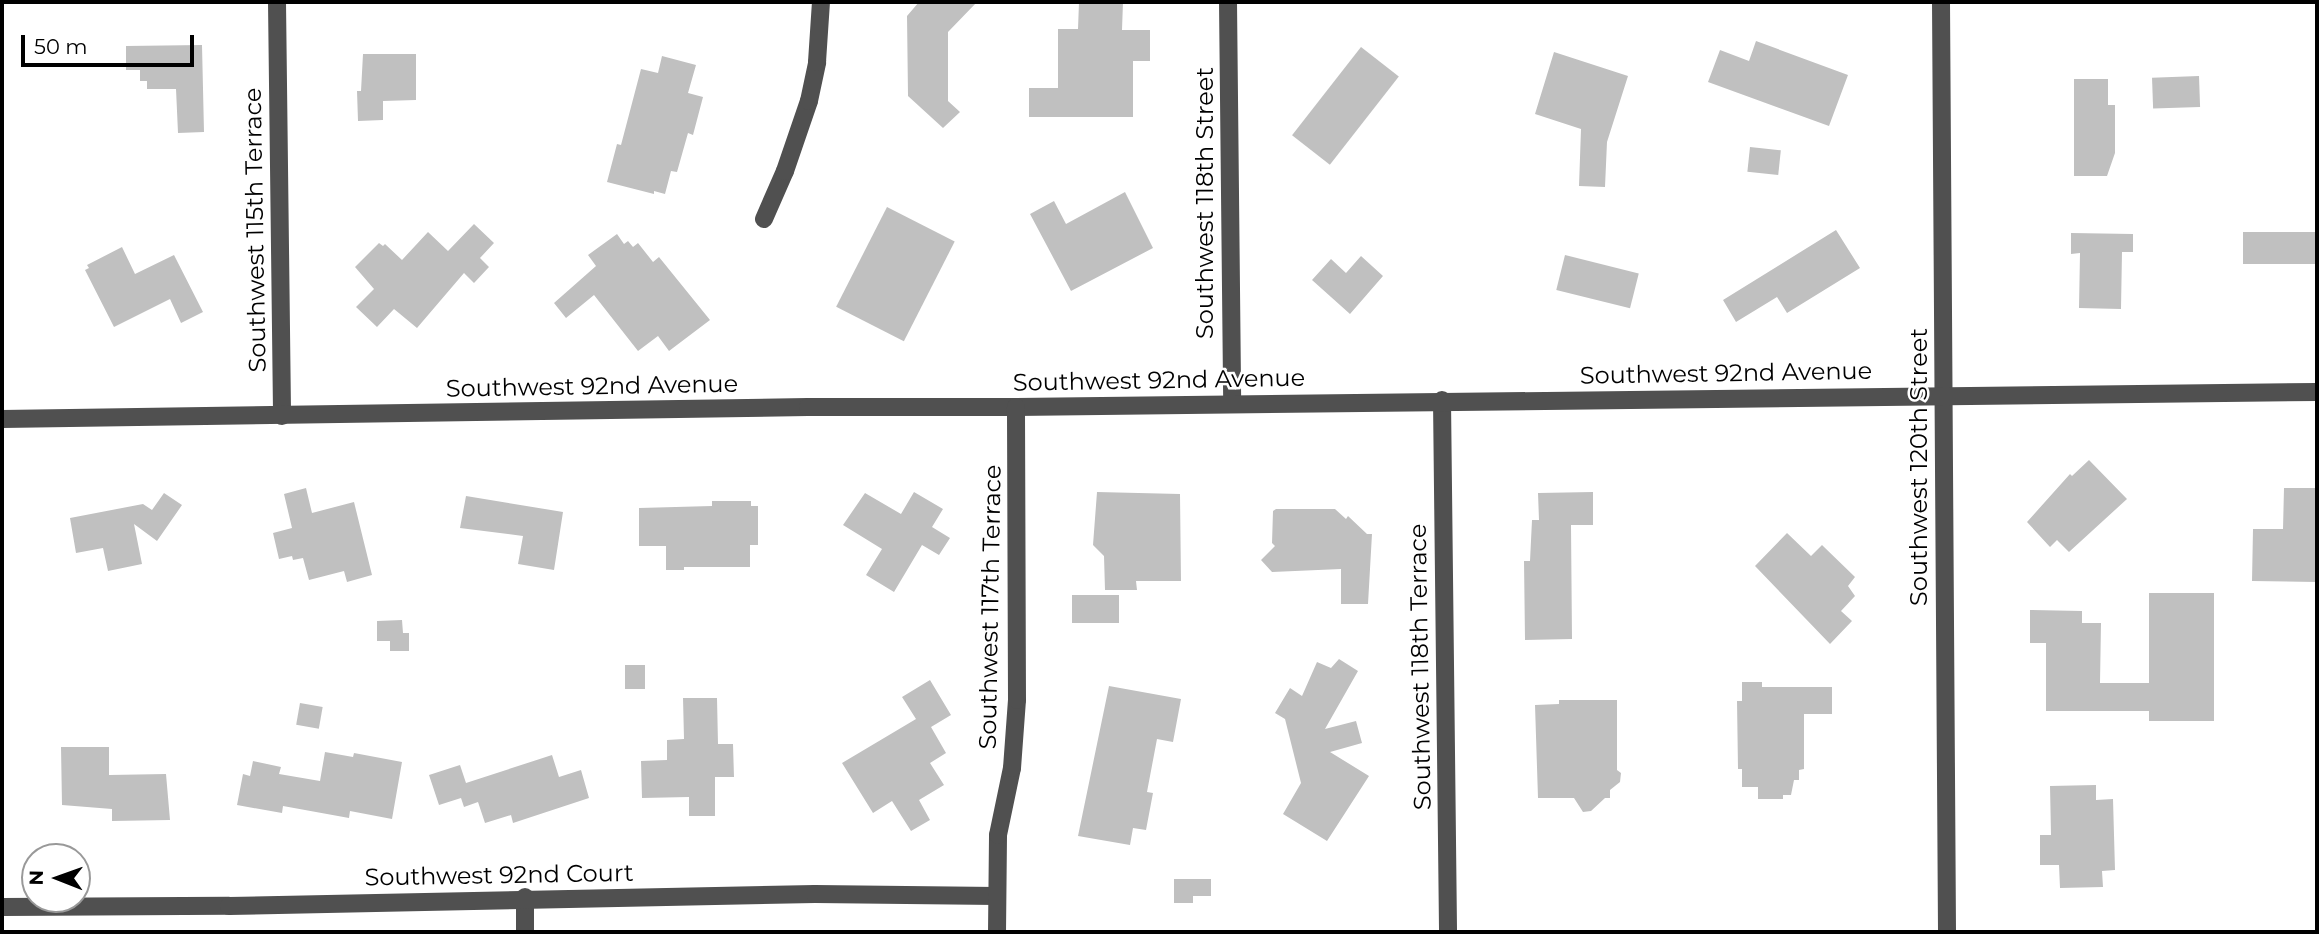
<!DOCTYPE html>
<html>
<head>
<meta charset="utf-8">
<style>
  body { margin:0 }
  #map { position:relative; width:2319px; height:934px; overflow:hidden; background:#fff; font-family:Montserrat,sans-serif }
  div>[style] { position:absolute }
  .building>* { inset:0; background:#c0c0c0; transform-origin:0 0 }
  .minor>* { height:18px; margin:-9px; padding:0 9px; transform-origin:9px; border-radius:9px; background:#505050 }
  span { translate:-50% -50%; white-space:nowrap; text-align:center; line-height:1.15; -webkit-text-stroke:5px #fff; paint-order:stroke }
  .street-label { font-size:24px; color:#000 }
  .frame { position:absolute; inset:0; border:4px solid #000; pointer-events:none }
  .north { position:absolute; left:21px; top:843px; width:70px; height:70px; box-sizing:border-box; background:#fff; border:2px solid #999; border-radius:50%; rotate:271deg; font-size:19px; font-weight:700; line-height:28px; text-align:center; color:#000 }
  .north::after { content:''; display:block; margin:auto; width:24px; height:32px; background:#000; clip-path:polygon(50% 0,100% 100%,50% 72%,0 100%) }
  .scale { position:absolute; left:21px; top:35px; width:173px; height:32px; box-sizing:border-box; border:4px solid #000; border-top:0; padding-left:9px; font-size:21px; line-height:24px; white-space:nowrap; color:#000; -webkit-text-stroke:5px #fff; paint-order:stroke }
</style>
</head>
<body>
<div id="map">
  <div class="building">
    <i style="clip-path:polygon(919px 2px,977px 2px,948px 32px,948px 101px,960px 112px,943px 128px,908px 96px,907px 16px)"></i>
    <i style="clip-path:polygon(1079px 2px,1123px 2px,1122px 30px,1150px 30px,1150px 61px,1133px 61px,1133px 117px,1029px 117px,1029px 88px,1058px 88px,1058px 29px,1078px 29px)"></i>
    <i style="clip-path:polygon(1756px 41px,1848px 75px,1829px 126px,1708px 82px,1720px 50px,1749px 61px)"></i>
    <i style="clip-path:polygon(202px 45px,204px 132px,178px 133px,176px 89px,147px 89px,147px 81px,140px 81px,140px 70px,126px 70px,126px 46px)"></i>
    <i style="left:1361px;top:47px;width:48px;height:112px;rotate:38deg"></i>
    <i style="clip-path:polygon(1554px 52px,1628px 76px,1607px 142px,1605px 187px,1579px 186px,1581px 129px,1535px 114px)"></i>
    <i style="clip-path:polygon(363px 54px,416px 54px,416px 100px,383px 101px,383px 120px,358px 121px,357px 91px,361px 91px)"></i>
    <i style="clip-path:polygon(662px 56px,696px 65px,688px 93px,703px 97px,693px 135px,688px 133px,677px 172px,671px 171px,665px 194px,654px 191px,654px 194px,607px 182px,617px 144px,621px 145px,641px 69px,658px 73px)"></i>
    <i style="left:2199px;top:76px;width:31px;height:47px;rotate:88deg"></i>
    <i style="clip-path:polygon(2074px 79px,2108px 79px,2108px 105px,2115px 105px,2115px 153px,2107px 176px,2074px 176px)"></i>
    <i style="left:1750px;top:147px;width:31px;height:25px;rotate:6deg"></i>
    <i style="clip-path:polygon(1125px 192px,1153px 248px,1071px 291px,1030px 214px,1054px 201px,1066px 224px)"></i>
    <i style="left:887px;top:207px;width:76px;height:112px;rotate:27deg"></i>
    <i style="clip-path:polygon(474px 224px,494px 243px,480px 258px,489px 267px,474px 283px,464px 273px,417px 328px,394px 309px,377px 327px,356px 307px,374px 289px,355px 267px,379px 243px,383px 246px,385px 244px,402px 260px,428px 232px,448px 251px)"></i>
    <i style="clip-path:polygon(1836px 230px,1860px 268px,1787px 313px,1777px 297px,1736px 322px,1723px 300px)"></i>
    <i style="left:2317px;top:232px;width:32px;height:74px;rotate:90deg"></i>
    <i style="clip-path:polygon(2071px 233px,2133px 234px,2133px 252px,2122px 252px,2121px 309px,2079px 308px,2080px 253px,2071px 254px)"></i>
    <i style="clip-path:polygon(617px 234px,624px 244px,628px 241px,633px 247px,638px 243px,653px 262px,659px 257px,710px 320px,669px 351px,658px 336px,638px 351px,594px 295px,566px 318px,554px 303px,596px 266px,588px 255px)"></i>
    <i style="clip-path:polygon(122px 247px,135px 274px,174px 255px,203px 312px,181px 323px,170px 299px,114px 327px,85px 270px,89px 268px,87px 265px)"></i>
    <i style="left:1565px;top:255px;width:76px;height:36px;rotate:14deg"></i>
    <i style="clip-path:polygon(1361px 256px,1383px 276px,1350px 314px,1312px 280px,1331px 259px,1346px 273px)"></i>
    <i style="clip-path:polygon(2089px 460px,2127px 499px,2069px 552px,2057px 540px,2050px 547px,2027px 522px,2070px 474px,2072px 476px)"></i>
    <i style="clip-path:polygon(306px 488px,312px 513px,354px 502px,372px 575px,347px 582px,344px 571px,309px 580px,303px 558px,293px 560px,292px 556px,279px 559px,273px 533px,292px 528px,284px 494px)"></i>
    <i style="clip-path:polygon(2284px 488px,2317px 488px,2317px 582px,2252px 581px,2253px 529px,2283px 529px)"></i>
    <i style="clip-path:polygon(914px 492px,943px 509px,932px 527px,950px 538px,939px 555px,922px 545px,894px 592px,866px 575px,882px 549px,843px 525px,865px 493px,901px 514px)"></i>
    <i style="clip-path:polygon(1097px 492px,1180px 494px,1181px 581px,1136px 581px,1137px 590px,1105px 590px,1104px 556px,1093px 545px)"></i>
    <i style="clip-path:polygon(1593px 492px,1593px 525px,1571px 525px,1572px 639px,1525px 640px,1524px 561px,1530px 561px,1532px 520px,1539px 520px,1538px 493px)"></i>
    <i style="clip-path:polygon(164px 493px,182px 505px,157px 541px,134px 524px,142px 564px,108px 571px,103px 548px,76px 553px,70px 518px,143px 504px,152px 510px)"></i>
    <i style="clip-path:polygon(466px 496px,563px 512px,554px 570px,518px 564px,523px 536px,460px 528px)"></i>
    <i style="clip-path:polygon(712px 501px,751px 501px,751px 506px,758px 506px,758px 545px,750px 545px,750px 567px,684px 567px,684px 570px,666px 570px,666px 546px,639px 546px,639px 508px,712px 506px)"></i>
    <i style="clip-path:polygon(1276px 509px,1335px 509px,1346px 519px,1348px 516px,1367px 534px,1372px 534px,1368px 604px,1341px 604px,1341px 569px,1272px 572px,1261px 560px,1275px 546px,1272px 543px,1273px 511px)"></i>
    <i style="clip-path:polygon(1787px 533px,1811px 556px,1822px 545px,1855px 577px,1848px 586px,1855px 596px,1841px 611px,1852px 621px,1830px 644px,1755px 566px)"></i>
    <i style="clip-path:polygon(2149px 593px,2214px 593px,2214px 721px,2149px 721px,2149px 711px,2046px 711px,2046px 643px,2030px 643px,2030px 610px,2082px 611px,2082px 623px,2101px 623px,2100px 683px,2149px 683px)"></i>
    <i style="left:1072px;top:595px;width:47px;height:28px"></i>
    <i style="clip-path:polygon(402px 620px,403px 633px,409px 633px,409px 651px,390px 651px,390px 641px,377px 641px,377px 621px)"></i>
    <i style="clip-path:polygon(1339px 659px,1358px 671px,1325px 729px,1356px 721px,1362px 743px,1330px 752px,1369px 776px,1327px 841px,1283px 814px,1301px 783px,1285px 719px,1275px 713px,1290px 688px,1302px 696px,1317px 662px,1331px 668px)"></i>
    <i style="left:625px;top:665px;width:20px;height:24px"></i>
    <i style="clip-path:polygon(930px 680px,951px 715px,931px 727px,946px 753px,930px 763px,944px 785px,919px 800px,930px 820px,911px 831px,892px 801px,873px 813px,842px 763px,916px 719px,902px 697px)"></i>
    <i style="clip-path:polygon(1742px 682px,1762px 682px,1762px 687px,1832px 687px,1832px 714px,1804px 714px,1804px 769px,1799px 770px,1799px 780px,1794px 780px,1791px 795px,1783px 795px,1783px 799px,1758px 799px,1758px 787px,1742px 787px,1742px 769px,1738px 769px,1737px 701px,1742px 701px)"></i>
    <i style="clip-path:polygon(1109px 686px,1181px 699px,1173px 742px,1157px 739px,1147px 792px,1153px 793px,1146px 830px,1133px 828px,1130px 845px,1078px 836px)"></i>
    <i style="clip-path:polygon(683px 698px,717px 698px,718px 744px,733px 744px,734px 777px,715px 777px,715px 816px,689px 816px,689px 797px,642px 798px,641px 761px,667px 760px,667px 740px,684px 739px)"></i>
    <i style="clip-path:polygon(1559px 700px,1617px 700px,1617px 770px,1621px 773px,1620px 782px,1610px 790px,1610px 798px,1605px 798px,1591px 811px,1583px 812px,1574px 798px,1538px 798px,1535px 705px,1559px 704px)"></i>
    <i style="left:300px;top:703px;width:23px;height:22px;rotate:10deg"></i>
    <i style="clip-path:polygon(61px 747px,109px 747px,109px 775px,166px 774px,170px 820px,112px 821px,112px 809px,62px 805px)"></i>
    <i style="clip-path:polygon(325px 752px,353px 757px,354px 753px,402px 762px,392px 819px,350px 811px,349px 818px,283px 806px,282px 813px,237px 805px,243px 774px,250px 776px,253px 761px,281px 767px,279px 774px,320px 781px)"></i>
    <i style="clip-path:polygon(552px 755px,559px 777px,581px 770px,589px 798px,513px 823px,511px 815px,485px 823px,478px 802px,464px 807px,461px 798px,439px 805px,429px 775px,460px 765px,466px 783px)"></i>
    <i style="clip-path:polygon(2096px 785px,2096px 800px,2113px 799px,2115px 870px,2102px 871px,2103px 887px,2060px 888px,2059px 865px,2040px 865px,2040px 835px,2051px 835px,2050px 786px)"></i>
    <i style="clip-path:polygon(1174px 879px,1211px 879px,1211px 896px,1193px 896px,1193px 903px,1174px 903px)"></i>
  </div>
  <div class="minor">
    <i style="left:277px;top:2px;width:414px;rotate:89.3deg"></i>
    <i style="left:1228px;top:2px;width:401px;rotate:89.4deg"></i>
    <i style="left:1941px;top:2px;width:930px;rotate:89.63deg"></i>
    <i style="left:764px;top:219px;width:52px;rotate:-66.4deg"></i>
    <i style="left:785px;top:171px;width:74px;rotate:-71.1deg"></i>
    <i style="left:809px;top:101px;width:40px;rotate:-78deg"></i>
    <i style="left:817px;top:62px;width:60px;rotate:-86.2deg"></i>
    <i style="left:1442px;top:400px;width:532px;rotate:89.35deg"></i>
    <i style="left:2px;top:419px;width:806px;rotate:-0.85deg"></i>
    <i style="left:808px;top:407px;width:208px"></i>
    <i style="left:1016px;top:407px;width:1301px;rotate:-0.66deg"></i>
    <i style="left:525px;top:897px;width:35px;rotate:90deg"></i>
    <i style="left:2px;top:907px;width:227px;rotate:-0.3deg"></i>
    <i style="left:229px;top:906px;width:586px;rotate:-1.17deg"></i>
    <i style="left:815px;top:894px;width:182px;rotate:0.6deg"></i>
    <i style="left:997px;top:932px;width:97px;rotate:-89.4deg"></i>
    <i style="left:998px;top:835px;width:68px;rotate:-78.2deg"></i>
    <i style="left:1012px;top:768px;width:68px;rotate:-85.8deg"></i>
    <i style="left:1017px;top:700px;width:293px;rotate:-90.2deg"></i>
  </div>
  <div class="street-label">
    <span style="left:1205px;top:203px;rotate:-90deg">Southwest 118th Street</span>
    <span style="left:255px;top:230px;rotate:-91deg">Southwest 115th Terrace</span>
    <span style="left:1726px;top:373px;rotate:-1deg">Southwest 92nd Avenue</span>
    <span style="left:1159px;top:380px;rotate:-1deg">Southwest 92nd Avenue</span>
    <span style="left:592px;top:386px;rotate:-1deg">Southwest 92nd Avenue</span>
    <span style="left:1919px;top:467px;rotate:-90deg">Southwest 120th Street</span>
    <span style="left:990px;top:607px;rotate:-89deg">Southwest 117th Terrace</span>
    <span style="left:1420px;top:667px;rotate:-91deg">Southwest 118th Terrace</span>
    <span style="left:499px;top:875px;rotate:-1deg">Southwest 92nd Court</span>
  </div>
  <div class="frame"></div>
  <div class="north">N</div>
  <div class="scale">50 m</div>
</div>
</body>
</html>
